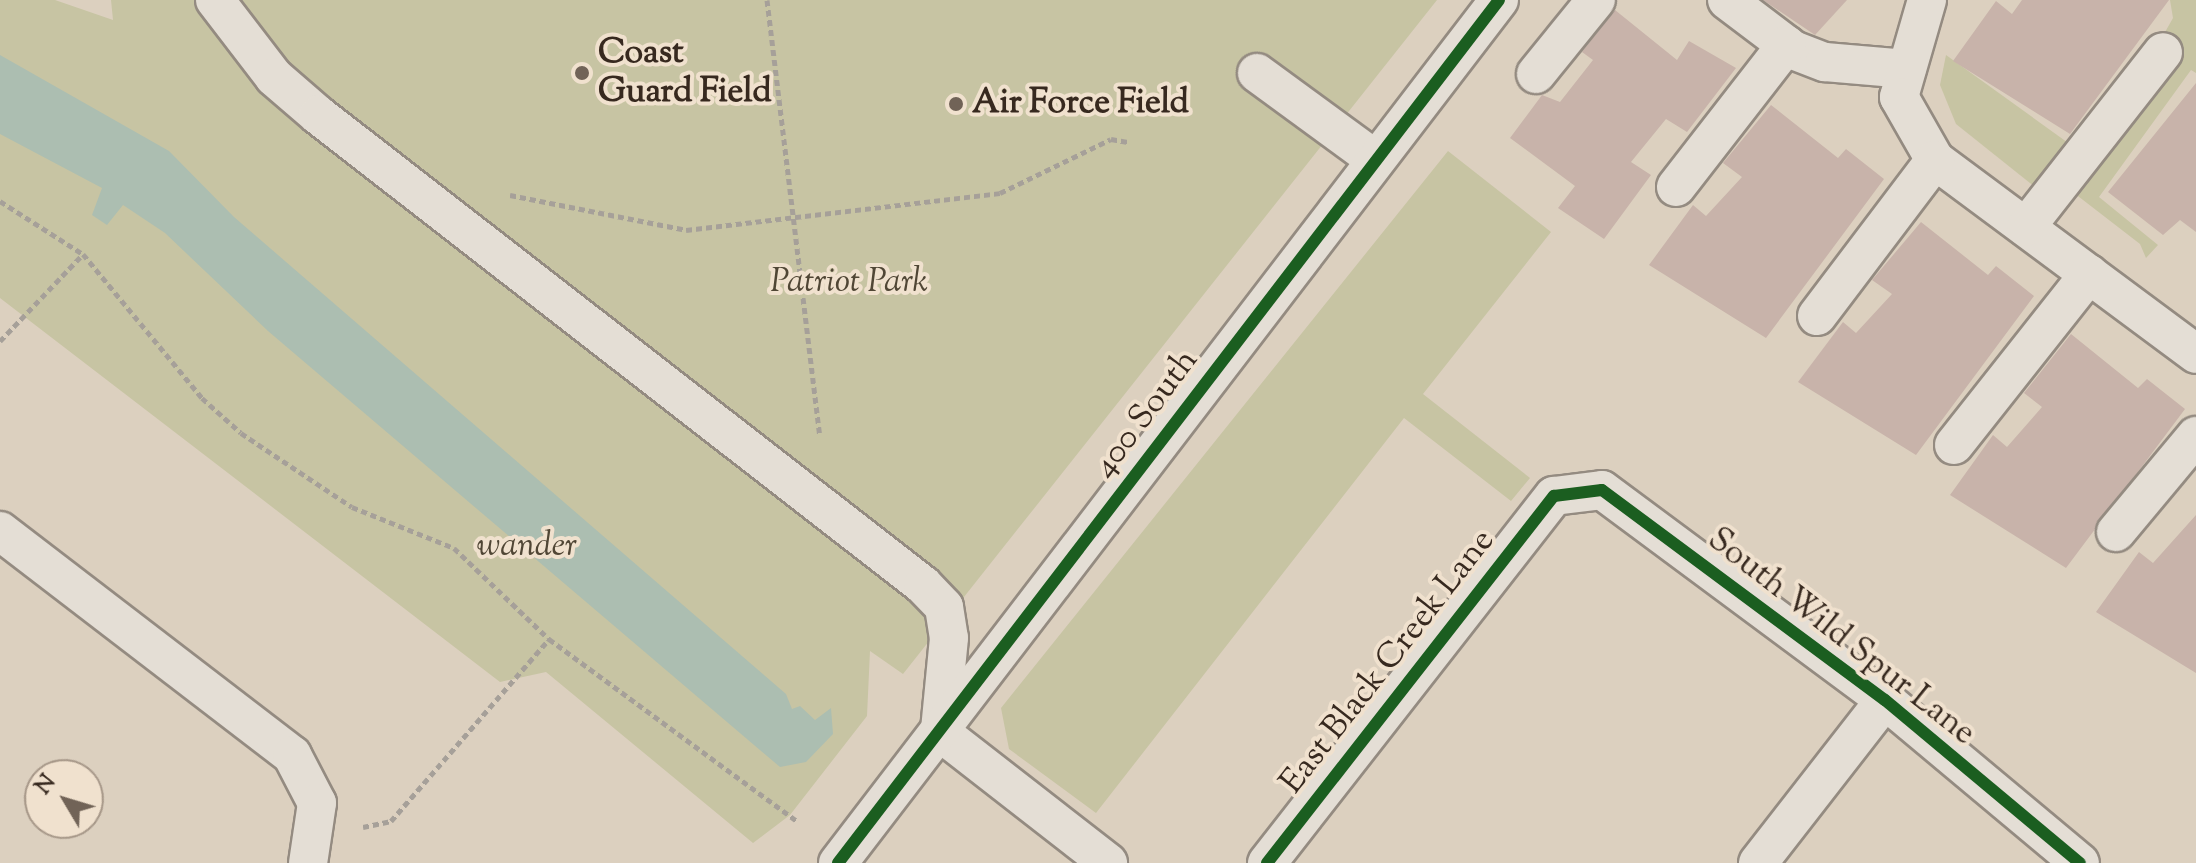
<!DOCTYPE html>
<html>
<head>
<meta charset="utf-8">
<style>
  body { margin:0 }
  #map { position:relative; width:2196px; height:863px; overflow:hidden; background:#dcd0bf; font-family:"Sorts Mill Goudy",serif }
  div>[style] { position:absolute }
  .green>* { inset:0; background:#c7c4a3 }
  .water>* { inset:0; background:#acbeb1 }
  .building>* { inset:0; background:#c8b3aa }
  .path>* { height:5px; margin-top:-2.5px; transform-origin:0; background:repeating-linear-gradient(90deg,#a6a099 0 6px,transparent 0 10px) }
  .roads { filter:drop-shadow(2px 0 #948b81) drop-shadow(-2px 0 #948b81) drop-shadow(0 2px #948b81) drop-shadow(0 -2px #948b81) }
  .minor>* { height:38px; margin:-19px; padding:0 19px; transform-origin:19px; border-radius:19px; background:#e4ded5 }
  .cycleway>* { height:12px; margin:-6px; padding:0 6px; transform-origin:6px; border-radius:6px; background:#1b5e20 }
  .dots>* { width:22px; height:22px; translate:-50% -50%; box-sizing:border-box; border:4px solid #f0e1ce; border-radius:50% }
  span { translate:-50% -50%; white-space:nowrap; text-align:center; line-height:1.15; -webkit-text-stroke:8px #f0e1ce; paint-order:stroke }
  .poi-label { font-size:34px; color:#37291f; font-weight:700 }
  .left { translate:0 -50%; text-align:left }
  .park-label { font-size:34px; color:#504635; font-style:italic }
  .street-label { font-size:34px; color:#37291f }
  .north { position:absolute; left:24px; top:759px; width:80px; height:80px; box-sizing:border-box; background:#f0e1ce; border:2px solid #a69788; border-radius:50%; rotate:308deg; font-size:22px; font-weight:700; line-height:32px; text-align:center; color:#37291f }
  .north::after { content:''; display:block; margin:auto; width:28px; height:36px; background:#716357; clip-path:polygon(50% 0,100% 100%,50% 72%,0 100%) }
</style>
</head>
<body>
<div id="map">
  <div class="green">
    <i style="clip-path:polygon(0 0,55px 0,113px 20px,111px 0,1437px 0,903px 674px,870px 651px,867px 716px,790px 815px,753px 843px,546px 672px,500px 682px,0 298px)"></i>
    <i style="clip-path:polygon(2170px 0,2196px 0,2196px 73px,2191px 70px,2099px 197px,2158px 245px,2146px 258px,2140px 244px,2074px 193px,2173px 18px)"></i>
    <i style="clip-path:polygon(1946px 55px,2071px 145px,2035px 187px,1956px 124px,1940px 85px)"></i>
    <i style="clip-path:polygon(1448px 151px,1551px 232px,1423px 394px,1530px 478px,1511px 501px,1404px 418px,1096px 813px,1009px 749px,1001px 708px)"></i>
  </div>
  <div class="water">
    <i style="clip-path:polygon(0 55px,169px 151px,234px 217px,786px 694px,792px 709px,800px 706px,815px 720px,831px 708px,833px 734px,806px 762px,780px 767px,268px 331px,165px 233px,123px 205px,107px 225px,92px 215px,102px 188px,0 134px)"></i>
  </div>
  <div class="building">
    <i style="clip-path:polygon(1763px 0,1847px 0,1815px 35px)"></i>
    <i style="clip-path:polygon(2022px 0,2169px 0,2070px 134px,1953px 61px,1996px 1px,2012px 14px)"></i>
    <i style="clip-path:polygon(1615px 10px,1677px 60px,1689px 41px,1736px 68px,1687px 132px,1666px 119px,1631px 162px,1651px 175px,1604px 239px,1558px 208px,1575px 186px,1510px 138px,1542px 95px,1560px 102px,1593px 60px,1582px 52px)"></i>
    <i style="clip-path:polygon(2196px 83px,2196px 232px,2180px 220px,2163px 235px,2108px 192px)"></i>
    <i style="clip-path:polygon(1771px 105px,1838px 158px,1846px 149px,1884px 179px,1766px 338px,1649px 265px,1693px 205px,1706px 216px,1742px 177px,1723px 163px)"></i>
    <i style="clip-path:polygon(1921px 222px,1988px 275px,1996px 266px,2034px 296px,1916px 455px,1798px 382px,1843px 322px,1856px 333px,1892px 294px,1872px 280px)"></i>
    <i style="clip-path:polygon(2071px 334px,2138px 388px,2147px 379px,2185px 409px,2066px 568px,1950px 495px,1993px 435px,2007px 447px,2042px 407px,2024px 393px)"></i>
    <i style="clip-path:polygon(2196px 515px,2196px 673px,2096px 612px,2139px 552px,2153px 563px)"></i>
  </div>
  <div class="path">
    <i style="left:767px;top:0;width:439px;rotate:83.1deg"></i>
    <i style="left:510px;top:195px;width:179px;rotate:11.2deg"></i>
    <i style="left:686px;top:230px;width:316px;rotate:-6.7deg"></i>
    <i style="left:1000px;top:193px;width:123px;rotate:-25.9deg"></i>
    <i style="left:1111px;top:139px;width:17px;rotate:10deg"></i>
    <i style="left:0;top:201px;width:98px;rotate:32.6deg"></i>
    <i style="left:83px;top:254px;width:187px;rotate:50.4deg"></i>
    <i style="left:202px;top:398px;width:52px;rotate:41.9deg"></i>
    <i style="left:241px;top:433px;width:133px;rotate:33.7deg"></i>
    <i style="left:352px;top:507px;width:110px;rotate:21.9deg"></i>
    <i style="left:454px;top:548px;width:132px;rotate:43.8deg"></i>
    <i style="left:549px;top:639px;width:308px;rotate:36.3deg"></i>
    <i style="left:0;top:341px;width:120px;rotate:-46.3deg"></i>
    <i style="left:363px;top:827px;width:29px;rotate:-12deg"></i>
    <i style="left:391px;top:821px;width:241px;rotate:-49deg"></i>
  </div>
  <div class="roads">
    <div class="minor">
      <i style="left:215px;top:0;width:97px;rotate:52.5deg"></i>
      <i style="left:274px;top:77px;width:58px;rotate:40.8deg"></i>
      <i style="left:318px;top:115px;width:766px;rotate:37.84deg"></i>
      <i style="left:923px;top:585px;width:30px;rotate:46deg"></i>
      <i style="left:944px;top:607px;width:31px;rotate:81deg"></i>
      <i style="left:949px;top:638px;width:91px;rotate:95.6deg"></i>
      <i style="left:1727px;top:0;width:83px;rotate:37.1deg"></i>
      <i style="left:1793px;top:50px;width:34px;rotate:21deg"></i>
      <i style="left:1825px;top:62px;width:82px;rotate:4.9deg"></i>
      <i style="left:1927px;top:0;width:101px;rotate:106.1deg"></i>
      <i style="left:1899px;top:97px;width:73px;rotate:60.3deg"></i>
      <i style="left:1935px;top:160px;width:325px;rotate:36.6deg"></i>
      <i style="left:1257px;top:73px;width:147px;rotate:36.2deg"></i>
      <i style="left:1536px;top:74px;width:95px;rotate:-51deg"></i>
      <i style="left:1676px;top:187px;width:180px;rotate:-52.2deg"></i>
      <i style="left:2026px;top:227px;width:222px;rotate:-51.9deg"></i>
      <i style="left:1817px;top:316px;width:196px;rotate:-52.9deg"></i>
      <i style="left:1954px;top:445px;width:218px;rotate:-51.7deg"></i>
      <i style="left:0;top:531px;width:368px;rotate:37.5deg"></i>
      <i style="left:292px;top:755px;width:54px;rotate:62.5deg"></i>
      <i style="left:317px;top:803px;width:61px;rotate:98.5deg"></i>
      <i style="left:2116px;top:532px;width:125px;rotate:-50.2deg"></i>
      <i style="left:940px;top:732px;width:213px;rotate:37.9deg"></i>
      <i style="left:838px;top:863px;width:1087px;rotate:-52.55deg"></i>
      <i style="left:1267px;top:863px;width:466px;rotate:-52deg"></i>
      <i style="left:1554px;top:496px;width:48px;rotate:-7.1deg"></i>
      <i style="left:1602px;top:490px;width:352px;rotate:36.6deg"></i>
      <i style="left:1885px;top:700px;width:254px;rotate:39.9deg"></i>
      <i style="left:1758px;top:863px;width:207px;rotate:-52.1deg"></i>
    </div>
  </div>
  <div class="cycleway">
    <i style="left:838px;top:863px;width:1087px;rotate:-52.55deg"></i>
    <i style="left:1267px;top:863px;width:466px;rotate:-52deg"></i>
    <i style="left:1554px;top:496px;width:48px;rotate:-7.1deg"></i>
    <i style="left:1602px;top:490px;width:352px;rotate:36.6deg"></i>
    <i style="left:1885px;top:700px;width:254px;rotate:39.9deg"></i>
  </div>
  <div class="dots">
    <i style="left:582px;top:73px;background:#716357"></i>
    <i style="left:956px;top:104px;background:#716357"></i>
  </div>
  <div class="poi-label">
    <span class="left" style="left:598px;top:73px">Coast<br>Guard Field</span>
    <span class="left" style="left:972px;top:104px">Air Force Field</span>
  </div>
  <div class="park-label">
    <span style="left:849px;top:283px">Patriot Park</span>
    <span style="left:527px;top:547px">wander</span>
  </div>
  <div class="street-label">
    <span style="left:1146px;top:414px;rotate:-53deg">400 South</span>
    <span style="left:1841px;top:637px;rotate:38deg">South Wild Spur Lane</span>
    <span style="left:1388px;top:662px;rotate:-52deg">East Black Creek Lane</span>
  </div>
  <div class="north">N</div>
</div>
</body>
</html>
